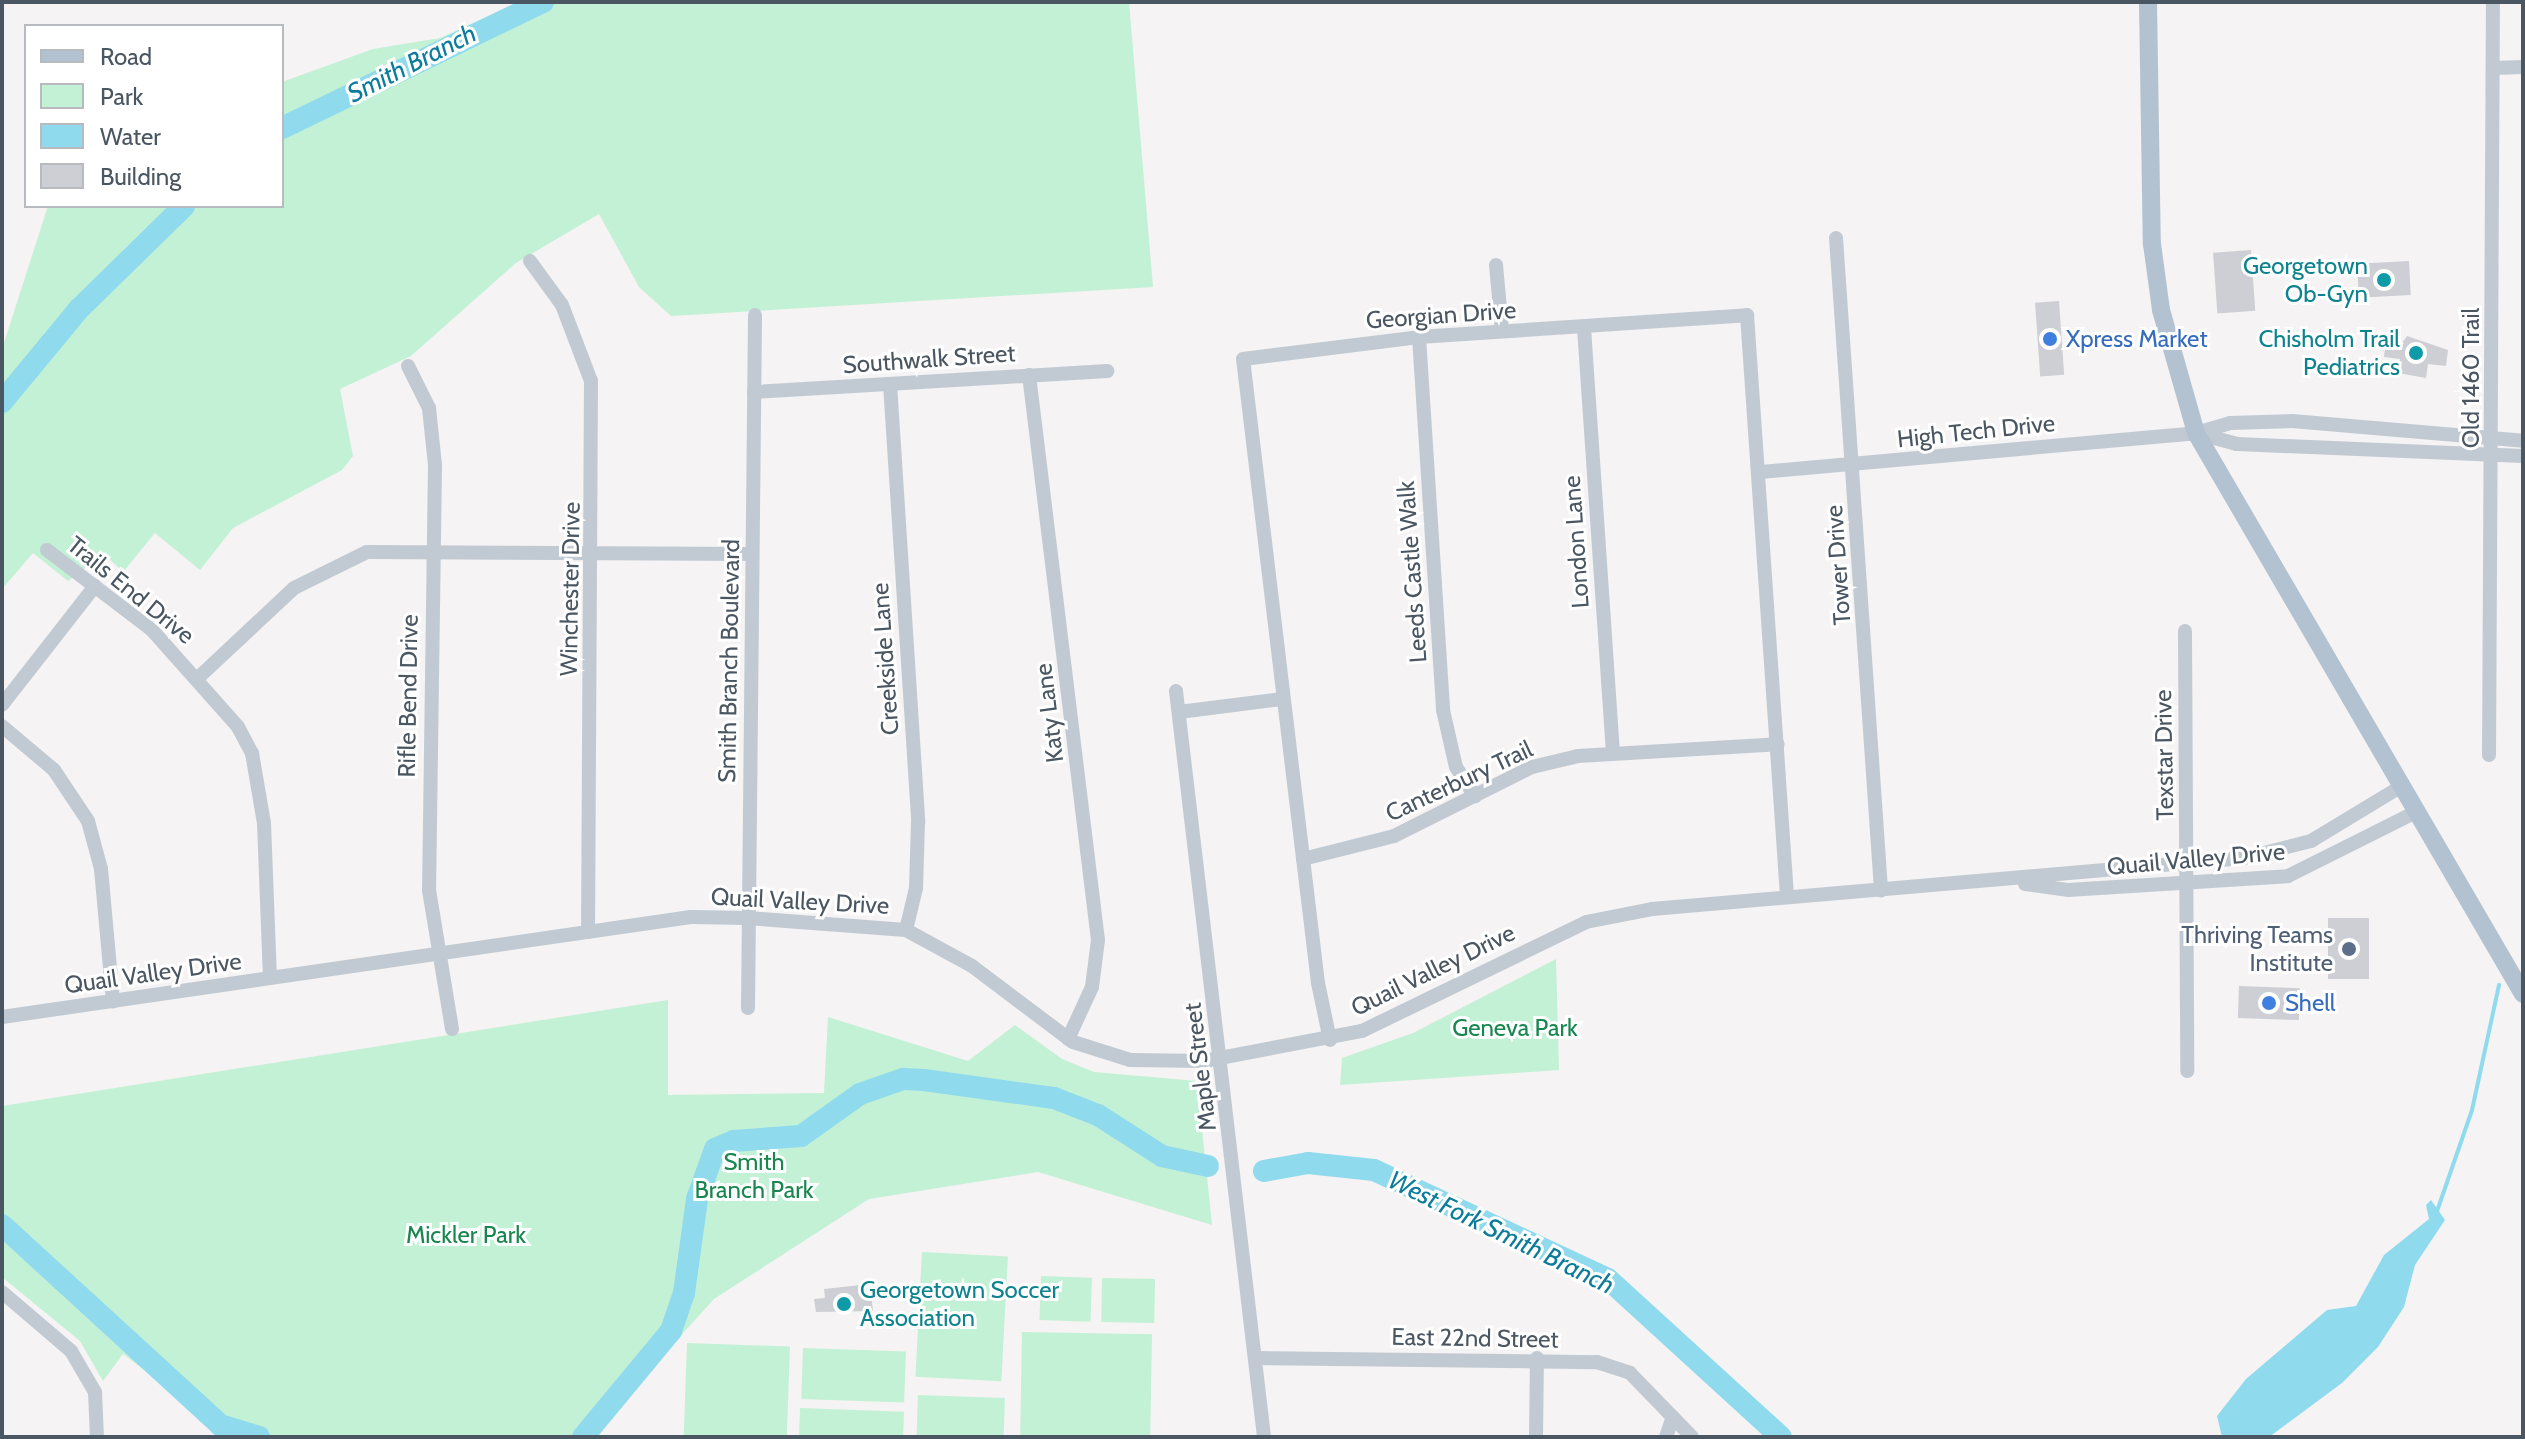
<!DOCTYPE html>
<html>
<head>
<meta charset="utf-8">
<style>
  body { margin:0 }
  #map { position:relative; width:2525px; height:1439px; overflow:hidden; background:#f5f3f3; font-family:Cabin,sans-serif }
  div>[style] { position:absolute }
  .green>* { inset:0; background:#c3f1d5; transform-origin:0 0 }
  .water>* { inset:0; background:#90daee }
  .stream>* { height:4px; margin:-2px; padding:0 2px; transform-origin:2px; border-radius:2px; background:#90daee }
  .river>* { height:22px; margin:-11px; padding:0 11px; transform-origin:11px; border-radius:11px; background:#90daee }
  .building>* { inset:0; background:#cdcfd5; transform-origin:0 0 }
  .minor>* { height:14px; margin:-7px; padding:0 7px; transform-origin:7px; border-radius:7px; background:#c1cad2 }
  .major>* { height:18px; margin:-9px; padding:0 9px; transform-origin:9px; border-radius:9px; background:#b3c2d1 }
  .dots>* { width:22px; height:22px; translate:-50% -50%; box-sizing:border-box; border:4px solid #fff; border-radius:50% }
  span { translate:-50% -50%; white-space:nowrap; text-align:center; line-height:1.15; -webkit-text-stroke:6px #fff; paint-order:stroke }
  .culture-label { font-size:24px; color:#0d838f }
  .right { translate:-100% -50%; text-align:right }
  .left { translate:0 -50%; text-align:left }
  .street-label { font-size:24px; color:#4a5661 }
  .shop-label { font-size:24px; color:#366cbe }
  .service-label { font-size:24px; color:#4e5e75 }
  .park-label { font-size:24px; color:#17864f }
  .water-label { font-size:26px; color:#0c7c9b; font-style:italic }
  .frame { position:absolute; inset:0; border:4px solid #4a5661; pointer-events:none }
  .legend { position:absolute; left:24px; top:24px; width:260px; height:184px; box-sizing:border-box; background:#fff; border:2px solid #b7bbc0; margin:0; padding:10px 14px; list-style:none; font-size:24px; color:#4a5661 }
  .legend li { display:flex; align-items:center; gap:16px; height:40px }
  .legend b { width:40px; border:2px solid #b7bbc0 }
</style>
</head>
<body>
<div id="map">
  <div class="green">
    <i style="clip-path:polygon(519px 2px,1129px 2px,1153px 287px,671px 316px,639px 287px,599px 214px,516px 263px,411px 356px,340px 389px,353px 456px,342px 470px,233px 528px,200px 570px,155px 533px,123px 572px,104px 554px,68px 581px,33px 553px,2px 589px,2px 349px,48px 206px,282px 206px,282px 82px,373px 49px,440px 38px)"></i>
    <i style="clip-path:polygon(1556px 959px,1559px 1070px,1340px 1085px,1342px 1058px,1413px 1033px)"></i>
    <i style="clip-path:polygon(668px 1000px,668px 1095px,824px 1093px,828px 1017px,968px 1061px,1015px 1025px,1062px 1059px,1094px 1072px,1197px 1081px,1212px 1225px,1038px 1172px,869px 1199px,714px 1299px,589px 1437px,233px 1437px,123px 1354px,103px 1381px,80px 1341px,2px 1277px,2px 1106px)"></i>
    <i style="left:922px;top:1252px;width:86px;height:125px;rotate:3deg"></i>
    <i style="left:1041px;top:1276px;width:51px;height:44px;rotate:2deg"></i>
    <i style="left:1102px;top:1278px;width:53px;height:44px;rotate:1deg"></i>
    <i style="left:1022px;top:1332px;width:130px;height:105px;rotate:1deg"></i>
    <i style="left:687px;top:1343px;width:103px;height:94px;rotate:2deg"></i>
    <i style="left:803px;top:1348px;width:103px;height:51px;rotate:2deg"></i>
    <i style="left:918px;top:1395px;width:87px;height:42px;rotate:2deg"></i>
    <i style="left:800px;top:1408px;width:104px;height:29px;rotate:2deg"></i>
  </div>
  <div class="water">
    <i style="clip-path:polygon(2431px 1200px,2445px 1220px,2415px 1265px,2404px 1307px,2378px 1347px,2342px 1383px,2269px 1437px,2222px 1437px,2217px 1416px,2246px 1379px,2327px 1310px,2356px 1306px,2384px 1255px,2429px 1219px,2426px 1205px)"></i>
  </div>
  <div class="stream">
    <i style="left:2435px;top:1217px;width:113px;rotate:-70.9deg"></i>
    <i style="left:2472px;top:1110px;width:128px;rotate:-77.8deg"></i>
  </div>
  <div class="river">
    <i style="left:282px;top:128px;width:290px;rotate:-25.8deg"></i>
    <i style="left:2px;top:402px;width:121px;rotate:-50.4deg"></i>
    <i style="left:79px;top:309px;width:147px;rotate:-44.4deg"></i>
    <i style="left:1264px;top:1171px;width:45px;rotate:-10.3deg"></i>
    <i style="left:1308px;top:1163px;width:66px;rotate:6.1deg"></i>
    <i style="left:1374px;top:1170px;width:258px;rotate:25deg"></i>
    <i style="left:1608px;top:1279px;width:234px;rotate:42.4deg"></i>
    <i style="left:2px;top:1225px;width:296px;rotate:42.5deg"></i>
    <i style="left:220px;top:1425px;width:41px;rotate:17.1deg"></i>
    <i style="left:583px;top:1437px;width:138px;rotate:-50.3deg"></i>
    <i style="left:671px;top:1331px;width:40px;rotate:-71.1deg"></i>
    <i style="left:684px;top:1293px;width:95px;rotate:-82.1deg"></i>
    <i style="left:697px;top:1199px;width:53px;rotate:-70.2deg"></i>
    <i style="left:715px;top:1149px;width:21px;rotate:-23deg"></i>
    <i style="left:734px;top:1141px;width:67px;rotate:-4.3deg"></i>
    <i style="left:801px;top:1136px;width:72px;rotate:-35.4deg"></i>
    <i style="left:860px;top:1094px;width:46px;rotate:-19.2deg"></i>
    <i style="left:903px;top:1079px;width:21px;rotate:3deg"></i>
    <i style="left:924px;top:1080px;width:131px;rotate:7.9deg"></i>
    <i style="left:1054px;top:1098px;width:47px;rotate:21.1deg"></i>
    <i style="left:1098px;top:1115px;width:76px;rotate:32.6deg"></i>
    <i style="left:1162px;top:1156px;width:47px;rotate:12.3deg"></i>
  </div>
  <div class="building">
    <i style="left:2251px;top:250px;width:61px;height:38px;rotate:86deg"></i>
    <i style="left:2409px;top:261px;width:34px;height:52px;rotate:87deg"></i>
    <i style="left:2059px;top:301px;width:74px;height:24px;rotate:86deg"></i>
    <i style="clip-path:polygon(2407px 336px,2448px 350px,2446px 366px,2428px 364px,2426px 378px,2398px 373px,2400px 359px,2384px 357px,2386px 341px,2402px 343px)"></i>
    <i style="left:2328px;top:918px;width:41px;height:61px"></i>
    <i style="left:2239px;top:986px;width:61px;height:32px;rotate:2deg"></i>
    <i style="clip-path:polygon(870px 1284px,873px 1311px,816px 1312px,814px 1299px,825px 1298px,824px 1289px)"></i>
  </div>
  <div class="minor">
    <i style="left:2493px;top:68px;width:30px;rotate:-2deg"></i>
    <i style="left:1836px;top:238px;width:654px;rotate:86.05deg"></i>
    <i style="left:530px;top:261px;width:54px;rotate:54deg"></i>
    <i style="left:562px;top:305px;width:81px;rotate:69.1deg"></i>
    <i style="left:591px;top:381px;width:551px;rotate:90.31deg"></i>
    <i style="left:1496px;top:265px;width:66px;rotate:84.8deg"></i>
    <i style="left:1584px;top:328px;width:426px;rotate:86.1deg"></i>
    <i style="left:1419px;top:337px;width:374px;rotate:86.3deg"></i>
    <i style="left:1443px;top:710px;width:58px;rotate:77.2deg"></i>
    <i style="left:1456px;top:767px;width:35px;rotate:57deg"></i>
    <i style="left:408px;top:366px;width:47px;rotate:63.4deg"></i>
    <i style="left:429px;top:408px;width:57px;rotate:84deg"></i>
    <i style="left:435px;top:465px;width:425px;rotate:90.8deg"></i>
    <i style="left:429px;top:890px;width:141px;rotate:80.6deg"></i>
    <i style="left:1029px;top:375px;width:569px;rotate:83.04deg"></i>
    <i style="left:1098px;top:940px;width:47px;rotate:97.3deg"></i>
    <i style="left:1092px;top:987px;width:57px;rotate:114.8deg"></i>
    <i style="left:890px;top:384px;width:439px;rotate:86.3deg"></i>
    <i style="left:918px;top:822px;width:66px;rotate:91.7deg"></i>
    <i style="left:916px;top:888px;width:43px;rotate:103.4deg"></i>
    <i style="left:754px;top:392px;width:354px;rotate:-3.4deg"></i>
    <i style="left:2196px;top:433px;width:42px;rotate:15deg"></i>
    <i style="left:2237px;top:444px;width:286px;rotate:2.4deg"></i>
    <i style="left:1761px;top:472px;width:437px;rotate:-5.1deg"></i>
    <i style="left:2196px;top:433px;width:35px;rotate:-16deg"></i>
    <i style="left:2230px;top:423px;width:62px;rotate:-1.8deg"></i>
    <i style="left:2292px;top:421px;width:232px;rotate:4.9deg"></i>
    <i style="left:47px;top:550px;width:132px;rotate:37.3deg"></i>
    <i style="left:152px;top:630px;width:130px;rotate:48.4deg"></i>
    <i style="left:238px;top:727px;width:30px;rotate:62deg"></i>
    <i style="left:252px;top:753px;width:71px;rotate:80.3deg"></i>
    <i style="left:264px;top:823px;width:155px;rotate:87.8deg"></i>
    <i style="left:2185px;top:631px;width:440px;rotate:89.7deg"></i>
    <i style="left:199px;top:677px;width:130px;rotate:-43.1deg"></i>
    <i style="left:294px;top:588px;width:81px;rotate:-26.3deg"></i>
    <i style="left:367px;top:552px;width:385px;rotate:0.3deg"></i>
    <i style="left:1176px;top:691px;width:751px;rotate:83.27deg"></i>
    <i style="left:2px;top:705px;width:151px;rotate:-52deg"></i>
    <i style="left:1179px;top:712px;width:104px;rotate:-7.2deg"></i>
    <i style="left:2px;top:726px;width:68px;rotate:40.2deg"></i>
    <i style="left:54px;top:770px;width:61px;rotate:56.3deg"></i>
    <i style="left:88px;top:821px;width:50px;rotate:74.8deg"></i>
    <i style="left:101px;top:869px;width:133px;rotate:84.8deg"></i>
    <i style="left:2489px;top:755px;width:753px;rotate:-89.7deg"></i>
    <i style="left:1303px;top:859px;width:94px;rotate:-14.2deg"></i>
    <i style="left:1394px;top:836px;width:154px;rotate:-26.6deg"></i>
    <i style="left:1532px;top:767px;width:47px;rotate:-13.4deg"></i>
    <i style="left:1578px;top:756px;width:200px;rotate:-3.4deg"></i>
    <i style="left:2025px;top:884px;width:43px;rotate:7.9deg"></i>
    <i style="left:2068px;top:890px;width:220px;rotate:-3.6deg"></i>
    <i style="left:2288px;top:876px;width:143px;rotate:-26.6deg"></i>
    <i style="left:748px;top:1008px;width:693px;rotate:-89.42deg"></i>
    <i style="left:2px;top:1017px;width:696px;rotate:-8.26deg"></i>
    <i style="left:691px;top:917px;width:56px;rotate:1deg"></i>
    <i style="left:747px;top:918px;width:159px;rotate:4.3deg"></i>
    <i style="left:906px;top:930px;width:75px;rotate:28.6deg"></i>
    <i style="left:972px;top:966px;width:126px;rotate:37deg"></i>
    <i style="left:1073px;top:1042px;width:60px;rotate:17.5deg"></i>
    <i style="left:1130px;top:1060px;width:74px;rotate:0.8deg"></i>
    <i style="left:1204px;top:1061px;width:161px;rotate:-10.8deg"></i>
    <i style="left:1362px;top:1031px;width:249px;rotate:-25.9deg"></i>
    <i style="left:1586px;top:922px;width:67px;rotate:-11.1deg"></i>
    <i style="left:1652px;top:909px;width:594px;rotate:-4.92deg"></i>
    <i style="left:2244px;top:858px;width:69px;rotate:-14.2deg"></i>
    <i style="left:2311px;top:841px;width:104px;rotate:-31.2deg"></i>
    <i style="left:1330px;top:1040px;width:58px;rotate:-101.9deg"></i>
    <i style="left:1318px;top:983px;width:628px;rotate:-96.85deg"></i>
    <i style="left:1243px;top:359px;width:177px;rotate:-7.1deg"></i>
    <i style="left:1419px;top:337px;width:329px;rotate:-3.8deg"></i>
    <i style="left:1747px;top:315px;width:582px;rotate:86.06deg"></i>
    <i style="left:2px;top:1292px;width:91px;rotate:40.5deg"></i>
    <i style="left:71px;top:1351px;width:48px;rotate:59.7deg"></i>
    <i style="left:95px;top:1392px;width:45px;rotate:87.5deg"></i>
    <i style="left:1255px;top:1358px;width:342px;rotate:0.7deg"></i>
    <i style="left:1597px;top:1362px;width:35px;rotate:18deg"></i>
    <i style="left:1630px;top:1373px;width:89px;rotate:45.9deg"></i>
    <i style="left:1536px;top:1437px;width:79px;rotate:-89.3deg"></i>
    <i style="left:1666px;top:1437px;width:21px;rotate:-71deg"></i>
  </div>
  <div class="major">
    <i style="left:2148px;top:2px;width:242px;rotate:89.1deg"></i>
    <i style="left:2152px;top:244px;width:67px;rotate:82.2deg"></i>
    <i style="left:2161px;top:310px;width:128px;rotate:74.1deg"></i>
    <i style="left:2196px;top:433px;width:649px;rotate:59.76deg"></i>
  </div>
  <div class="dots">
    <i style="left:2384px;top:280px;background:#0f9aa8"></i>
    <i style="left:2050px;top:339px;background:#3f7fe0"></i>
    <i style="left:2416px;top:353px;background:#0f9aa8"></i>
    <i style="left:2349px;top:949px;background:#5c6f8a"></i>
    <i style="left:2269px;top:1003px;background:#3f7fe0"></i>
    <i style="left:844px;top:1304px;background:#0f9aa8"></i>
  </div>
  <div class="culture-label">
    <span class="right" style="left:2368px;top:280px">Georgetown<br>Ob-Gyn</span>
    <span class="right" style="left:2400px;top:353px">Chisholm Trail<br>Pediatrics</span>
    <span class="left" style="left:860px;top:1304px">Georgetown Soccer<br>Association</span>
  </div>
  <div class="street-label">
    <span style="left:1441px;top:315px;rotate:-4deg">Georgian Drive</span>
    <span style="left:929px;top:359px;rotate:-4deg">Southwalk Street</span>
    <span style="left:2471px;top:378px;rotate:-90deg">Old 1460 Trail</span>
    <span style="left:1976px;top:431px;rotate:-6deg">High Tech Drive</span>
    <span style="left:1576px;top:542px;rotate:-94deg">London Lane</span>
    <span style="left:1838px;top:565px;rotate:-94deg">Tower Drive</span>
    <span style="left:1412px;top:572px;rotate:-94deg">Leeds Castle Walk</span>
    <span style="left:570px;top:589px;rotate:-89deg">Winchester Drive</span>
    <span style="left:131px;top:590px;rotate:39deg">Trails End Drive</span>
    <span style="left:885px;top:659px;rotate:-94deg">Creekside Lane</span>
    <span style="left:729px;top:661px;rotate:-89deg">Smith Branch Boulevard</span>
    <span style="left:408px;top:696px;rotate:-89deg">Rifle Bend Drive</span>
    <span style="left:1049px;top:713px;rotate:-97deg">Katy Lane</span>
    <span style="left:2164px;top:755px;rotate:-91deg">Texstar Drive</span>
    <span style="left:1459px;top:781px;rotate:-25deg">Canterbury Trail</span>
    <span style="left:2196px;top:859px;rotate:-5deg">Quail Valley Drive</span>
    <span style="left:800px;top:901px;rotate:3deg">Quail Valley Drive</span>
    <span style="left:1433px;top:970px;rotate:-26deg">Quail Valley Drive</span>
    <span style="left:153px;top:973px;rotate:-8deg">Quail Valley Drive</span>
    <span style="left:1200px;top:1067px;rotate:-97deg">Maple Street</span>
    <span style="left:1475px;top:1338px;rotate:1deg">East 22nd Street</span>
  </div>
  <div class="shop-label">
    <span class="left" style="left:2066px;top:339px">Xpress Market</span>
    <span class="left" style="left:2285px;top:1003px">Shell</span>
  </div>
  <div class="service-label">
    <span class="right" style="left:2333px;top:949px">Thriving Teams<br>Institute</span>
  </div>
  <div class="park-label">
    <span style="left:1515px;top:1028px">Geneva Park</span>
    <span style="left:754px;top:1176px">Smith<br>Branch Park</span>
    <span style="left:466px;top:1235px">Mickler Park</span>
  </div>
  <div class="water-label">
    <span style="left:412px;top:64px;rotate:-27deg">Smith Branch</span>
    <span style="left:1501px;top:1233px;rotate:26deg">West Fork Smith Branch</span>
  </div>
  <div class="frame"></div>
  <ul class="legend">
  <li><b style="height:10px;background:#b3c2d1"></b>Road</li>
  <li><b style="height:22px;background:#c3f1d5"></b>Park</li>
  <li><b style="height:22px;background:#90daee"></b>Water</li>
  <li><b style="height:22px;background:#cdcfd5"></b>Building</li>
  </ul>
</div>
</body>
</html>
